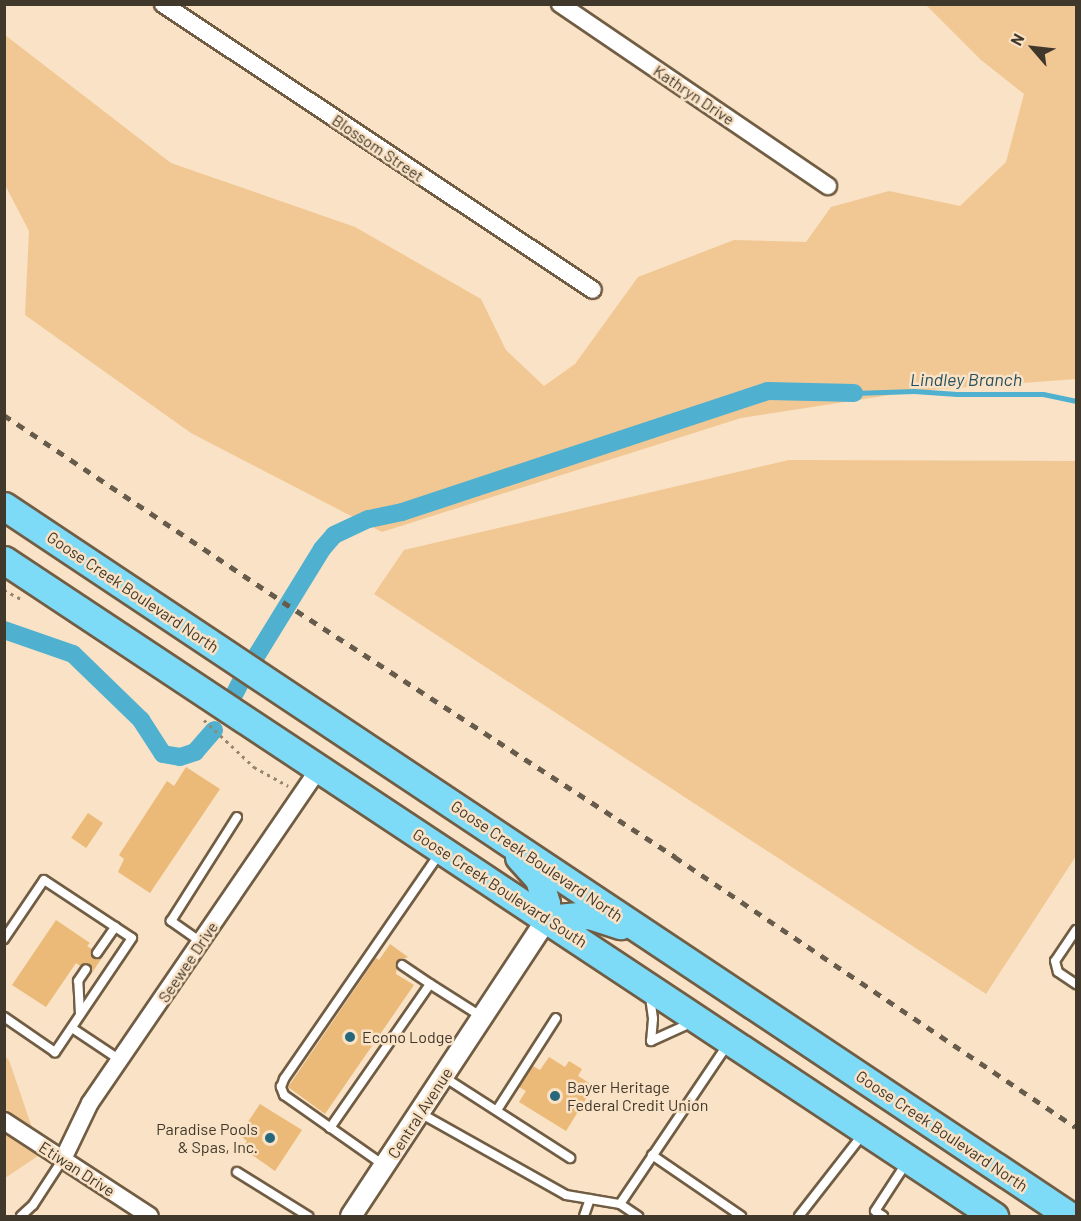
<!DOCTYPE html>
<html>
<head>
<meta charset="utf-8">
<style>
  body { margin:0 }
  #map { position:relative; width:1081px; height:1221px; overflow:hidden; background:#f9e2c5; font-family:Barlow,sans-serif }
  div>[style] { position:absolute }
  .green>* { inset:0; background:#f1c894 }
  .stream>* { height:5px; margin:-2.5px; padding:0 2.5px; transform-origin:2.5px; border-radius:2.5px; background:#4fb1cf }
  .canal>* { height:18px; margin:-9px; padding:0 9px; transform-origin:9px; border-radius:9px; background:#4fb1cf }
  .building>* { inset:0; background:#ebba78; transform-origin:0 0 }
  .path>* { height:3px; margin-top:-1.5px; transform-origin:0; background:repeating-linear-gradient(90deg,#948571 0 3px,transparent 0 7.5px) }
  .roads { filter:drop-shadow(2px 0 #715d44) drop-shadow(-2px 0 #715d44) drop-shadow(0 2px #715d44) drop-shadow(0 -2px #715d44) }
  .service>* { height:8px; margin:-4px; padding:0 4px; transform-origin:4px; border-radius:4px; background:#fff }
  .minor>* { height:16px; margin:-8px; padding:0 8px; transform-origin:8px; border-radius:8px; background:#fff }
  .tertiary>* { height:20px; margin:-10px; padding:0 10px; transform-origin:10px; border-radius:10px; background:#fff }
  .trunk>* { height:27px; margin:-13.5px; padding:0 13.5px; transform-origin:13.5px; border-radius:13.5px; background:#7edbf7 }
  .rail>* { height:4.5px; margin-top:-2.25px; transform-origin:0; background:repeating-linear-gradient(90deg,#675b4b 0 8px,transparent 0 16px) }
  .dots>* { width:16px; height:16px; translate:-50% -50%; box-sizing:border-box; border:3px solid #f9e2c5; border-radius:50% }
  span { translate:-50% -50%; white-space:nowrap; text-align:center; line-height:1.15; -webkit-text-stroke:5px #f9e2c5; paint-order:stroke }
  .street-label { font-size:16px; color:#41382c }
  .poi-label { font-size:16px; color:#41382c }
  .left { translate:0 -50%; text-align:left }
  .right { translate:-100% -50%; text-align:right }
  .water-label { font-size:18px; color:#26505e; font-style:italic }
  .frame { position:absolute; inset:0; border:6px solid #41382c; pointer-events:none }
  .north { position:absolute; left:1003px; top:18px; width:60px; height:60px; -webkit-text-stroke:4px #f9e2c5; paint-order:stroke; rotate:298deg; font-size:16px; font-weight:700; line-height:24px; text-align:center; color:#41382c }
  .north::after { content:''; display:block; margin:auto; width:21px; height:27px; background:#41382c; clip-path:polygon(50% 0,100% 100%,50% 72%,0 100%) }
</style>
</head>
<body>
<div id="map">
  <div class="green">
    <i style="clip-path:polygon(926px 5px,1076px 5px,1076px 379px,916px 391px,741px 418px,382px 532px,191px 433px,25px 315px,29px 231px,5px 185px,5px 35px,171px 163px,355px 227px,481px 299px,506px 350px,544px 386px,575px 364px,638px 277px,734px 240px,806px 242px,831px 207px,889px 191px,960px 206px,1006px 162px,1024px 94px,981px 60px)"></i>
    <i style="clip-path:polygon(789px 460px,1076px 461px,1076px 856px,986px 994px,374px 594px,404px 550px)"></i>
    <i style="clip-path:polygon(4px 1056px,9px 1060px,41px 1154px,5px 1178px)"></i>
  </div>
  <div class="stream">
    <i style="left:854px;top:393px;width:60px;rotate:-1.9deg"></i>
    <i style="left:914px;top:391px;width:43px;rotate:4deg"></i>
    <i style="left:957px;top:394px;width:86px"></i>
    <i style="left:1043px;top:394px;width:34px;rotate:12deg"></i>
  </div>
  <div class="canal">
    <i style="left:4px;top:630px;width:73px;rotate:19.2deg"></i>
    <i style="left:73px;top:654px;width:95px;rotate:44.1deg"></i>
    <i style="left:141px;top:720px;width:40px;rotate:57.1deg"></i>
    <i style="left:163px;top:754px;width:17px;rotate:10deg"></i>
    <i style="left:180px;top:757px;width:16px;rotate:-18deg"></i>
    <i style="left:195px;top:752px;width:29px;rotate:-49deg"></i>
    <i style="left:255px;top:658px;width:128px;rotate:-58.4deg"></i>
    <i style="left:322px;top:549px;width:18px;rotate:-49deg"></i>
    <i style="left:334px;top:535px;width:38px;rotate:-25deg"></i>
    <i style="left:369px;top:519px;width:34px;rotate:-12deg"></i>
    <i style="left:402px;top:512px;width:385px;rotate:-18.3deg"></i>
    <i style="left:768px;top:391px;width:86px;rotate:1.3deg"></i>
    <i style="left:235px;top:693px;width:11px;rotate:-63deg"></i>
  </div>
  <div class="building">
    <i style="clip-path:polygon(186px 767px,220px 789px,150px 893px,118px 872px,124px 859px,119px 855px,167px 781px,174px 786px)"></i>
    <i style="left:88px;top:813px;width:18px;height:30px;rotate:34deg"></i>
    <i style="clip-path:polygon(56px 920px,90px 943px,87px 946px,92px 949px,93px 958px,97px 959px,103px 956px,92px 973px,90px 964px,86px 963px,80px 966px,76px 963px,46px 1007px,12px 985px)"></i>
    <i style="clip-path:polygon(390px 944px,408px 957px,397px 961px,396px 974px,414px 985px,325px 1114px,288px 1087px,376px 958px,379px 960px)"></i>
    <i style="clip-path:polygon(549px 1057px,565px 1067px,569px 1061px,582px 1069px,578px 1076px,594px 1086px,566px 1131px,519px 1102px,526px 1091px,519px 1087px,533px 1066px,540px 1070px)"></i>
    <i style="clip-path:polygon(260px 1104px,302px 1130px,275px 1171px,242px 1148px,247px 1141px,239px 1135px)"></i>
  </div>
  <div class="path">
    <i style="left:4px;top:590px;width:19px;rotate:28deg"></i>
    <i style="left:204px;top:720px;width:69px;rotate:43.2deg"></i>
    <i style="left:254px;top:767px;width:39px;rotate:29deg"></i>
  </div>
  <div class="roads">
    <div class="service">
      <i style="left:1076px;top:930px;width:37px;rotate:124deg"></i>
      <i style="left:1055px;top:961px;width:11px;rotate:75deg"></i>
      <i style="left:1058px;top:972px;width:22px;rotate:34deg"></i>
      <i style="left:4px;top:939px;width:71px;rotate:-55.9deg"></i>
      <i style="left:44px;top:880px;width:105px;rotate:33.4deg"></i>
      <i style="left:132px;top:938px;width:138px;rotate:124deg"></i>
      <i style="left:55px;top:1052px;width:62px;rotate:-145.5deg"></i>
      <i style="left:201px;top:942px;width:37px;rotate:-145deg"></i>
      <i style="left:171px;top:921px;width:123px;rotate:-57.6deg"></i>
      <i style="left:97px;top:953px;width:32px;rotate:-55deg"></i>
      <i style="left:402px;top:965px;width:34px;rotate:34deg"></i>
      <i style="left:650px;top:997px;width:22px;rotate:82deg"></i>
      <i style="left:653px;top:1019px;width:22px;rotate:95deg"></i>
      <i style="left:80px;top:1014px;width:33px;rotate:-93deg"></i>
      <i style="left:78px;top:981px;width:14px;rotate:-56deg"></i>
      <i style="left:72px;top:1028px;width:58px;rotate:33.7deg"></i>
      <i style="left:651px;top:1041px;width:44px;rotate:-24.2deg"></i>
      <i style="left:444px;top:1077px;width:150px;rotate:32.7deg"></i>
      <i style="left:497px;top:1110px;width:109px;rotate:-57.3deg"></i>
      <i style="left:420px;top:1113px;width:167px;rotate:29.3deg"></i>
      <i style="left:566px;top:1195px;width:55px;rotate:9.5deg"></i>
      <i style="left:620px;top:1204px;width:193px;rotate:-56deg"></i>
      <i style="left:330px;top:1128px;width:175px;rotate:-55.2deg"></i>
      <i style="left:430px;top:984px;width:62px;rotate:32.4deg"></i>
      <i style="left:652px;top:1155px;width:108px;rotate:34.4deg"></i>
      <i style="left:385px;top:1166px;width:123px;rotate:-144.9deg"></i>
      <i style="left:284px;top:1095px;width:9px;rotate:-111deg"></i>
      <i style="left:281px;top:1087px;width:9px;rotate:-69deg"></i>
      <i style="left:284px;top:1079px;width:275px;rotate:-55.4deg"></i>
      <i style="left:237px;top:1172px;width:84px;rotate:31.8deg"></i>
      <i style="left:620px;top:1204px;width:22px;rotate:34deg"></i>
      <i style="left:21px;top:1216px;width:16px;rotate:-43deg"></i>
      <i style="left:33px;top:1205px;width:55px;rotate:-56.9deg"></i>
      <i style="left:584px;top:1216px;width:18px;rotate:-71deg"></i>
      <i style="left:799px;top:1216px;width:104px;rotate:-52deg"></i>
      <i style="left:883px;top:1216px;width:9px;rotate:-148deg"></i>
      <i style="left:875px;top:1211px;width:59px;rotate:-56.9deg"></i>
    </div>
    <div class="minor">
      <i style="left:163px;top:4px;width:516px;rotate:33.63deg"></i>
      <i style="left:560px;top:4px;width:324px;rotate:34.2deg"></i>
      <i style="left:4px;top:1121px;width:174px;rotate:33.1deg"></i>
      <i style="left:63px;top:1159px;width:62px;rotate:-64.3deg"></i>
      <i style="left:90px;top:1103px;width:405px;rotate:-55.6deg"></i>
    </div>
    <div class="tertiary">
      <i style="left:351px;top:1216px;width:356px;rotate:-56.6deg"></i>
    </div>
    <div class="trunk">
      <i style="left:4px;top:506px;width:1281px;rotate:33.67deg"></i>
      <i style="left:4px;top:560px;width:1188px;rotate:33.53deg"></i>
      <i style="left:519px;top:857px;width:30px;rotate:48deg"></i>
      <i style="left:539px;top:879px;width:25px;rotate:74deg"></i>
      <i style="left:546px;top:903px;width:16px;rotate:86deg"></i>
      <i style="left:547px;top:919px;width:42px;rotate:-5.4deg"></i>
      <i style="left:589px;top:915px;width:33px;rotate:18deg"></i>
    </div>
  </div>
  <div class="rail">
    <i style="left:4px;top:415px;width:336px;rotate:33.8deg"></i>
    <i style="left:283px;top:602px;width:468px;rotate:33deg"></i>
    <i style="left:675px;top:857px;width:483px;rotate:34deg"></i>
  </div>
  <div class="dots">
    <i style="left:350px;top:1037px;background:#26677b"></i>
    <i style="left:555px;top:1096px;background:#26677b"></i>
    <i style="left:270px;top:1138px;background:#26677b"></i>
  </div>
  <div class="street-label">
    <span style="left:694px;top:95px;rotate:34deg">Kathryn Drive</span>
    <span style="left:378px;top:148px;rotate:34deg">Blossom Street</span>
    <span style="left:133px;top:592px;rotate:34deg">Goose Creek Boulevard North</span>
    <span style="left:537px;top:861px;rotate:34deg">Goose Creek Boulevard North</span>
    <span style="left:500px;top:888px;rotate:33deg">Goose Creek Boulevard South</span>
    <span style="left:188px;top:962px;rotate:-56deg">Seewee Drive</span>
    <span style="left:420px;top:1113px;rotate:-57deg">Central Avenue</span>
    <span style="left:942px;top:1131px;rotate:34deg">Goose Creek Boulevard North</span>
    <span style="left:77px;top:1169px;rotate:33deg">Etiwan Drive</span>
  </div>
  <div class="poi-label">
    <span class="left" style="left:362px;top:1037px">Econo Lodge</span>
    <span class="left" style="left:567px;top:1096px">Bayer Heritage<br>Federal Credit Union</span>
    <span class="right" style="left:258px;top:1138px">Paradise Pools<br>&amp; Spas, Inc.</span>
  </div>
  <div class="water-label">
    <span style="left:966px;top:379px">Lindley Branch</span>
  </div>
  <div class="frame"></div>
  <div class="north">N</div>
</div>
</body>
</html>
